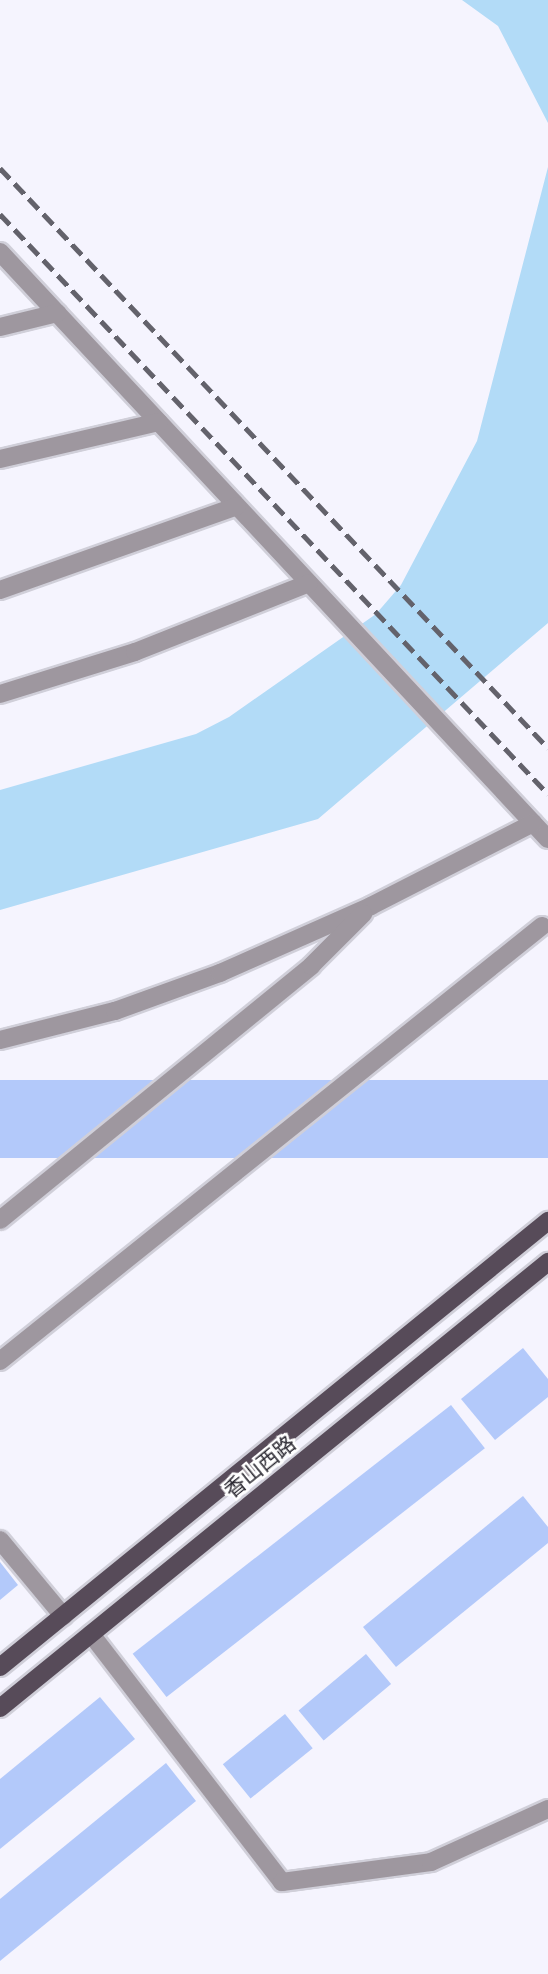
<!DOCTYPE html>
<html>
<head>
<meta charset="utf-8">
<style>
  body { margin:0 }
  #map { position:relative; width:548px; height:1974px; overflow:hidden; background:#f5f4fe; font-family:"PT Sans Narrow","Noto Sans SC",sans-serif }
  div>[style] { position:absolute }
  .water>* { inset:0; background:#b2dbf7 }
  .building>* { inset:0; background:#b3c9fa; transform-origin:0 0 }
  .roads { filter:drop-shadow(2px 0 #d0cfd9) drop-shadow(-2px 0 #d0cfd9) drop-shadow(0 2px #d0cfd9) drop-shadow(0 -2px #d0cfd9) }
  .minor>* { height:18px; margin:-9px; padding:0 9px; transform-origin:9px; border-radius:9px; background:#9e979f }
  .major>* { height:18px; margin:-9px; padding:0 9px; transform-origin:9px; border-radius:9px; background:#574b59 }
  .rail>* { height:5px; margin-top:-2.5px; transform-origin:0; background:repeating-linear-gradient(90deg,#63626b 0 14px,transparent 0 21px) }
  span { translate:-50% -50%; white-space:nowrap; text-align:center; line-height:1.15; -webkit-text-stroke:5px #fff; paint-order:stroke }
  .street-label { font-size:21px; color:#2a2831 }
</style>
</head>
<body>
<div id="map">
  <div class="water">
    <i style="clip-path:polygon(462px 0,548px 0,548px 123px,498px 26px)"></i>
    <i style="clip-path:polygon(548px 167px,548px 623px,318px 819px,0 910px,0 790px,196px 734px,229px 717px,376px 614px,401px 585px,477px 441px)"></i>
  </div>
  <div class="building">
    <i style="left:548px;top:1080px;width:78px;height:674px;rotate:90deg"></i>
    <i style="clip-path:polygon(523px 1348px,548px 1379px,548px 1397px,495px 1440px,461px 1399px)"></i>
    <i style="left:451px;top:1405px;width:55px;height:404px;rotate:52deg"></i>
    <i style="clip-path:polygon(523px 1496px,548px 1527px,548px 1543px,396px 1667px,363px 1627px)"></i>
    <i style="clip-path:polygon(0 1562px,18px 1585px,0 1600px)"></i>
    <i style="left:366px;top:1654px;width:39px;height:88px;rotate:50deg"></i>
    <i style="clip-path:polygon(100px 1697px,135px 1739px,0 1849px,0 1779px)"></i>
    <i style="left:285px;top:1714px;width:44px;height:80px;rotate:51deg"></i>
    <i style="clip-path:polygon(166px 1763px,196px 1801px,0 1961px,0 1899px)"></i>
  </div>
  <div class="roads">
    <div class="minor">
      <i style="left:0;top:252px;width:803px;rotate:46.97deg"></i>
      <i style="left:0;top:327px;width:59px;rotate:-13.8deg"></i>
      <i style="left:0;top:459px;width:163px;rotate:-13.1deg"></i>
      <i style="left:0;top:590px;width:251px;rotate:-19.5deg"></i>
      <i style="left:0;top:694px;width:141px;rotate:-17.3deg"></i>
      <i style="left:135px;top:652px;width:187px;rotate:-21.6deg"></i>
      <i style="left:0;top:1040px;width:119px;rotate:-14.2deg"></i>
      <i style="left:115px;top:1011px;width:112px;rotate:-19.9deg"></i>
      <i style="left:220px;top:973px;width:165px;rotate:-23.9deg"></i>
      <i style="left:371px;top:906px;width:182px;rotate:-27.1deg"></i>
      <i style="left:0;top:1220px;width:402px;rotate:-39.2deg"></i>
      <i style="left:311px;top:966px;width:74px;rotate:-45deg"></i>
      <i style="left:0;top:1361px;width:695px;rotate:-38.75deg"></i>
      <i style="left:0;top:1540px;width:99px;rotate:50.3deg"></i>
      <i style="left:91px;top:1634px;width:313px;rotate:52.4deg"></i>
      <i style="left:282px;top:1882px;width:150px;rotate:-7.6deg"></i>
      <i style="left:431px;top:1862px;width:128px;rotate:-24.4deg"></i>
    </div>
    <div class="major">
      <i style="left:0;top:1667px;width:707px;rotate:-39.14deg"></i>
      <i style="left:0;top:1708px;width:707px;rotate:-39.14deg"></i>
    </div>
  </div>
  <div class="rail">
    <i style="left:0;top:168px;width:798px;rotate:46.62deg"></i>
    <i style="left:0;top:214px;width:798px;rotate:46.62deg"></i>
  </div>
  <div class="street-label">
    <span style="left:260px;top:1467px;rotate:-39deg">香山西路</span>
  </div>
</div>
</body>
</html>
